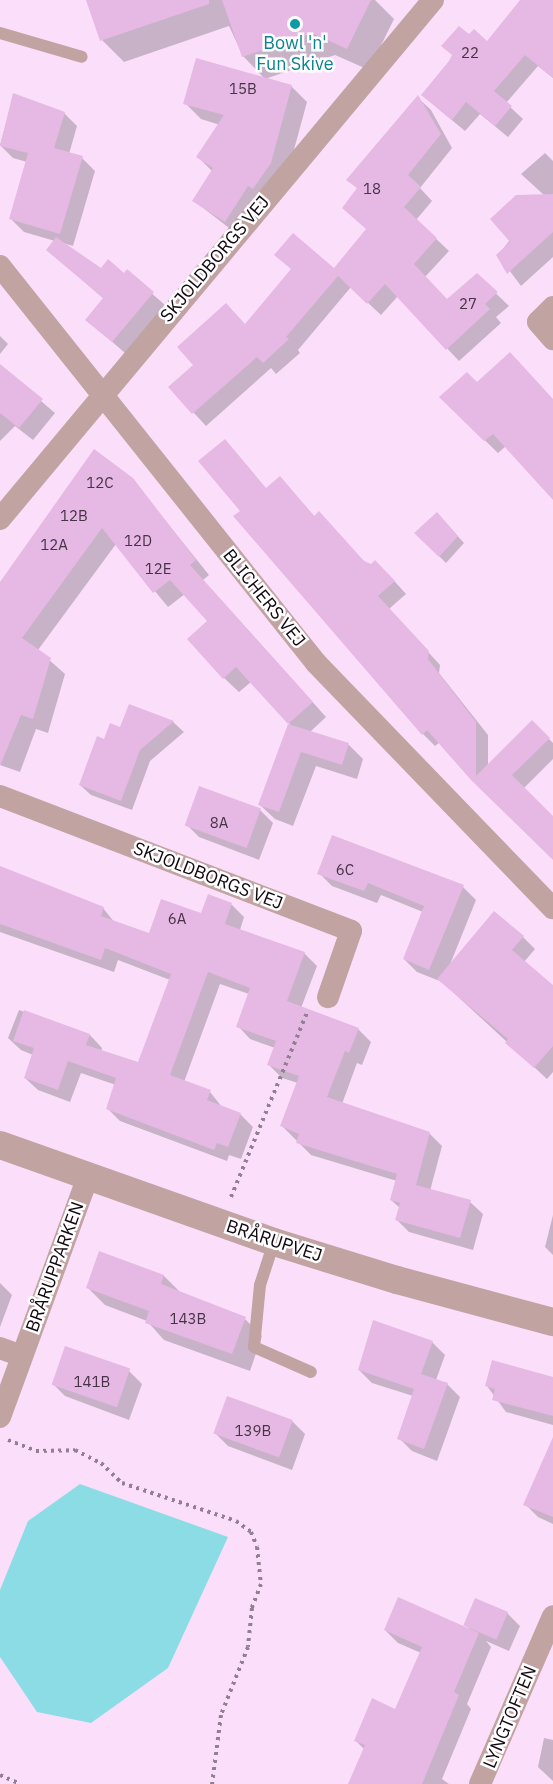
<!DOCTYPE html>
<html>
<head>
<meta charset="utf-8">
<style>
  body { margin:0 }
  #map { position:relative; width:553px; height:1784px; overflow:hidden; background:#fbdffa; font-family:"IBM Plex Sans",sans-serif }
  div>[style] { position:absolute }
  .water>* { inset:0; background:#8cdce5 }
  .shadow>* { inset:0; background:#0003 }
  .building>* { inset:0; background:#e6b8e4; transform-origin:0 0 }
  .path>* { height:4px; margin-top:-2px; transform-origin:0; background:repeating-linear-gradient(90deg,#927f92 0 3px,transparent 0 7.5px) }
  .service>* { height:12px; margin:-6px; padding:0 6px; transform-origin:6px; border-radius:6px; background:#c1a3a2 }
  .minor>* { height:22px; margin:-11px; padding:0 11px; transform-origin:11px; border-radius:11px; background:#c1a3a2 }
  .tertiary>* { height:28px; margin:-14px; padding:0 14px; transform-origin:14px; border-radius:14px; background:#c1a3a2 }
  .dots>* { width:16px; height:16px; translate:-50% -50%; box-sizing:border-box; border:3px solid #fff; border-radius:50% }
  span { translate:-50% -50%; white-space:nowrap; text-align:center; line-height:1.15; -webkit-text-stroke:5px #fff; paint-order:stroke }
  .number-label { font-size:15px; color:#463446 }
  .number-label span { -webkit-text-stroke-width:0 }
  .culture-label { font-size:18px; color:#0d838f }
  .street-label { font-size:18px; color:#110811 }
</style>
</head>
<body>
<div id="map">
  <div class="water">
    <i style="clip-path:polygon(80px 1484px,228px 1537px,168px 1668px,91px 1723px,37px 1712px,0 1657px,0 1590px,28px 1521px)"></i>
  </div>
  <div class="shadow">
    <i style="clip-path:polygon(88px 0,375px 0,394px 19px,369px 70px,335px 55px,265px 79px,243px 56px,229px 26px,124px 62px,102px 40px)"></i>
    <i style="clip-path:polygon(522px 0,553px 0,553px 78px,538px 66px,506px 103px,523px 119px,508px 137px,480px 114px,465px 131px,436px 107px,469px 36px,487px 43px)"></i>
    <i style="clip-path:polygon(291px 86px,307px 102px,286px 179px,241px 237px,194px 201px,213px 172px,198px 157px,220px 125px,201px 119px,185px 103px)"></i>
    <i style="clip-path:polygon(14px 95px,64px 113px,77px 126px,69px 154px,82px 158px,95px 171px,73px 246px,63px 243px,101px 270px,124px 275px,127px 272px,165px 305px,125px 353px,87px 320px,104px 299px,48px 250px,55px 241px,24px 232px,11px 219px,27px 162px,13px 158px,0 145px)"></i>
    <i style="clip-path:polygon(418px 98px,431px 110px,452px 148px,420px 188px,432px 201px,416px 220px,449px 251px,425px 277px,447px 301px,477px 275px,509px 306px,496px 317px,501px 323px,459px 361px,398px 296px,381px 315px,351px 287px,298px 350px,300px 353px,276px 374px,271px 368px,206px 426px,170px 387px,246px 325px,334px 270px,367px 230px,358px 189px,348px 179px)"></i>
    <i style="clip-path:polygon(545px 153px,553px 161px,553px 257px,521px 286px,498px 255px,545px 196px,521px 174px)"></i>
    <i style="clip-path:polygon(0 336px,8px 344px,0 354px)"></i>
    <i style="clip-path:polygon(0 366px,55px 413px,33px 440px,15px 426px,0 441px)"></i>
    <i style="clip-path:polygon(477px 384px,553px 400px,553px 499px,506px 446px,498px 453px,441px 398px)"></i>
    <i style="clip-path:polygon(132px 479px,209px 575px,203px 580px,326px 717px,310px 732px,349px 745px,363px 759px,357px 779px,316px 766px,293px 826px,275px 819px,260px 805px,290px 724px,251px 682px,239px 692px,224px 678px,209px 621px,185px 594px,168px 607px,116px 544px,38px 650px,65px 674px,48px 733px,36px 729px,20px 772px,0 765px,0 585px)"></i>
    <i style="clip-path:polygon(267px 489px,292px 491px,315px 517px,366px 563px,388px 574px,406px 594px,389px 609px,440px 665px,439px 673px,488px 735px,488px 766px,532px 722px,553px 743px,553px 759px,523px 789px,553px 818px,553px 859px,440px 742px,435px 746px,423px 734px)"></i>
    <i style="clip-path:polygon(443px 520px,464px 543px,446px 563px,416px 533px)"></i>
    <i style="clip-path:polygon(130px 706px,173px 722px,184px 732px,150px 761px,132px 810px,91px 795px,80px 785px,105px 741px,121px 729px)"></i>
    <i style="clip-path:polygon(260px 810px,273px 823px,259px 860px,199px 837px,186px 824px)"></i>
    <i style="clip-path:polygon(0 868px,103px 908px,115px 923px,150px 935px,202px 915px,208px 896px,232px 905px,244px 917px,240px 930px,304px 953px,317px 966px,301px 1008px,358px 1029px,371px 1042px,362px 1065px,357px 1063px,342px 1104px,430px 1134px,442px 1146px,430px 1191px,470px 1202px,483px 1214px,473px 1250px,409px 1232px,396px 1219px,400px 1208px,391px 1200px,397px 1181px,311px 1155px,282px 1126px,298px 1083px,282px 1078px,269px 1065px,275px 1048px,250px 1039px,238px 1026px,249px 994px,220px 984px,184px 1082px,210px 1092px,222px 1107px,240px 1114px,253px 1127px,241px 1159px,229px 1155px,227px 1161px,120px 1121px,107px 1108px,116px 1085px,81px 1073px,70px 1102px,38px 1090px,25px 1078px,33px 1055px,21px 1050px,8px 1038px,19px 1010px,90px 1035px,102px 1048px,101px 1052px,139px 1064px,170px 980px,118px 960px,114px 972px,0 932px)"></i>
    <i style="clip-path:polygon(319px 873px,463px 887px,476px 900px,449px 967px,523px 937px,535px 949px,524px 962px,553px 986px,553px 1072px,547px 1079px,442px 982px,417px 972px,404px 959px,423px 912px,381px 895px,377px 903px,332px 886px)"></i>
    <i style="clip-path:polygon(553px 1215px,553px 1255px,545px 1247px)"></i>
    <i style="clip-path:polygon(100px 1253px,164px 1276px,181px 1293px,245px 1319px,262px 1336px,250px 1371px,164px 1340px,147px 1321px,105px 1305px,88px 1288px)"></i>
    <i style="clip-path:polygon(0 1283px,12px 1295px,0 1327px)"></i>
    <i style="clip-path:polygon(432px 1342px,445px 1355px,436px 1380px,447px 1384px,460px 1397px,437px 1461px,412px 1451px,399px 1438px,413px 1396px,372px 1383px,359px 1370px)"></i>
    <i style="clip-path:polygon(129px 1371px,142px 1384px,129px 1420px,65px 1396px,52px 1383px)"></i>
    <i style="clip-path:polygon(553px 1385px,553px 1425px,506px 1412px,487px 1386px)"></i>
    <i style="clip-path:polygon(292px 1421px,305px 1434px,292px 1470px,228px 1446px,215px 1433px)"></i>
    <i style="clip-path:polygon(553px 1441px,553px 1524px,538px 1517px,525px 1504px)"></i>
    <i style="clip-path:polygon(507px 1613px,520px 1626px,509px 1651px,486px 1641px,491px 1647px,467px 1704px,471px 1709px,442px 1779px,449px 1784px,350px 1784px,365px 1750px,355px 1740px,395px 1711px,421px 1653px,398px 1643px,385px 1630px,471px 1631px,466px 1625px)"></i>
    <i style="clip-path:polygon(544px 1738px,553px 1740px,553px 1781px,538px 1767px)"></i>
  </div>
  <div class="building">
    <i style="clip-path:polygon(86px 0,209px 0,209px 4px,100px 41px)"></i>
    <i style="clip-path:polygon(222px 0,371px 0,347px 49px,312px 33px,242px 57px)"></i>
    <i style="clip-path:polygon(520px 0,553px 0,553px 78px,525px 55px,494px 91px,512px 106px,495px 126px,466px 102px,452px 120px,421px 95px,449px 61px,452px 55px,441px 46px,459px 26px,469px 34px,474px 29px,487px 41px)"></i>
    <i style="clip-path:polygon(196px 58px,292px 85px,271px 163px,253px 189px,248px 186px,225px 222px,192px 201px,213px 168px,196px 157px,224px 115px,183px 104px)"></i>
    <i style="clip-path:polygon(13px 93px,65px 112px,54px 148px,83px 156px,60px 234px,9px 219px,28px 153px,0 146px)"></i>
    <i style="clip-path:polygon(418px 95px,441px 134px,408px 175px,421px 187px,404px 207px,437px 238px,414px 264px,447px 299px,477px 273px,498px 292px,485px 304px,490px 309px,446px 350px,385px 284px,367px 304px,338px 276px,286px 337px,289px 339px,263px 363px,257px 357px,192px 414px,168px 387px,193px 365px,177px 347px,226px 303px,245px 324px,291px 269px,274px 255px,293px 233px,334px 268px,366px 229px,342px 208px,357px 188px,346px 180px)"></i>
    <i style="clip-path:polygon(553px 194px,553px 232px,507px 274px,496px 255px,510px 242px,490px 219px,516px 195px)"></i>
    <i style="clip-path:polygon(56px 237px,101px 268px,108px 259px,124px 273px,127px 269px,154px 292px,112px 342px,85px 320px,103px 298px,46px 250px)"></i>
    <i style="clip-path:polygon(510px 352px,553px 399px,553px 500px,493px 434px,484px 441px,439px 397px,467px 372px,477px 382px)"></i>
    <i style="clip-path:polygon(0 364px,43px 399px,19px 428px,0 413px)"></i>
    <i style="clip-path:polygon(225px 439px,266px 488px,280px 476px,314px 516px,319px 511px,364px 561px,371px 564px,375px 560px,395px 581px,378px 596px,429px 651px,428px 659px,476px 722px,476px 776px,532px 720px,550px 738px,512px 775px,553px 816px,553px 860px,471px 780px,427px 730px,422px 735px,233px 516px,240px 511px,198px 461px)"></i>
    <i style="clip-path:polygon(94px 449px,133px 478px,196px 560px,190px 565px,313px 702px,288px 724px,349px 743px,342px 765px,301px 752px,279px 812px,258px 805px,288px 724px,236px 667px,223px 679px,187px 639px,207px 621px,170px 580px,153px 593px,102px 528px,22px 638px,51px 658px,33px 719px,21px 715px,0 766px,0 582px)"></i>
    <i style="clip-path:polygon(437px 512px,458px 536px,439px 557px,414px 533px)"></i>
    <i style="clip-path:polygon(129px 704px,174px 721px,140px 750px,121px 801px,79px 785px,97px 736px,104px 739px,110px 723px,120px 727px)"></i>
    <i style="left:199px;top:786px;width:66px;height:42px;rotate:20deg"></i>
    <i style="clip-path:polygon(332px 835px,464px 885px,429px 970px,403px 959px,424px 906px,368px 883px,364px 891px,317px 874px)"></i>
    <i style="clip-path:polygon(0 866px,104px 907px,101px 916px,149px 933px,161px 899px,201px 913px,208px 894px,232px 903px,225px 924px,305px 952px,287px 1001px,359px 1028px,349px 1053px,345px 1051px,327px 1097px,430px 1132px,416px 1185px,471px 1200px,460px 1238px,395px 1220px,400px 1203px,390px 1200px,397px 1174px,296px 1143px,299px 1134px,280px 1126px,299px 1076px,267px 1065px,276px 1041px,236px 1027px,250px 988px,208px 972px,170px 1075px,211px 1090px,207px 1100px,241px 1113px,228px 1147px,217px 1143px,214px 1150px,106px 1109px,116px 1078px,68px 1061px,58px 1090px,24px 1078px,34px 1048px,13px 1041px,24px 1010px,90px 1034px,86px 1045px,138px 1062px,171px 974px,105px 948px,101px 960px,0 924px)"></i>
    <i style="clip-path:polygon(494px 911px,524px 936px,512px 950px,553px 985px,553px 1046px,534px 1068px,505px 1043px,508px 1039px,437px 979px)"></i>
    <i style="clip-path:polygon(99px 1251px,164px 1275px,161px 1284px,246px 1317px,232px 1354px,145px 1323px,149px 1311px,86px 1288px)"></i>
    <i style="clip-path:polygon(373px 1320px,433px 1341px,421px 1374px,448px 1383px,424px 1449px,397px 1439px,414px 1389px,358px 1370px)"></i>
    <i style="left:65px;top:1346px;width:69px;height:41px;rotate:19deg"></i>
    <i style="clip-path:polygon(492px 1360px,553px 1377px,553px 1416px,492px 1400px,495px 1389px,485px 1386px)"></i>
    <i style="left:227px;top:1396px;width:70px;height:40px;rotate:20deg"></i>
    <i style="clip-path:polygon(553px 1437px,553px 1517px,523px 1505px)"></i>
    <i style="clip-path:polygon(398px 1597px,479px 1633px,454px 1692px,459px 1695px,422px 1784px,348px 1784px,365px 1745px,354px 1741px,372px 1698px,395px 1709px,422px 1647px,384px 1630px)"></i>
    <i style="left:475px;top:1598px;width:36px;height:30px;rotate:23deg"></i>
  </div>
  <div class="path">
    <i style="left:231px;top:1197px;width:202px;rotate:-67.6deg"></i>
    <i style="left:8px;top:1440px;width:30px;rotate:21deg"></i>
    <i style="left:36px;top:1451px;width:39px;rotate:-1deg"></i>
    <i style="left:75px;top:1450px;width:29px;rotate:27deg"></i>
    <i style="left:101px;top:1463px;width:29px;rotate:44deg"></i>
    <i style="left:122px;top:1483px;width:120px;rotate:18.4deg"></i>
    <i style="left:236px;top:1521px;width:19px;rotate:36deg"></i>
    <i style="left:251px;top:1532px;width:16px;rotate:68deg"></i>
    <i style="left:257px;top:1547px;width:37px;rotate:84deg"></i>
    <i style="left:261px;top:1584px;width:26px;rotate:111deg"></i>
    <i style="left:252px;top:1608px;width:39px;rotate:96deg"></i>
    <i style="left:248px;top:1647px;width:73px;rotate:111.7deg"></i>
    <i style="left:221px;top:1715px;width:70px;rotate:97.4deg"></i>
    <i style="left:0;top:1775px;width:22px;rotate:24deg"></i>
  </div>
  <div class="service">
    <i style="left:0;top:33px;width:85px;rotate:16.3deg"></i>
    <i style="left:274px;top:1242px;width:45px;rotate:108deg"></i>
    <i style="left:260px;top:1285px;width:62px;rotate:95.5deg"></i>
    <i style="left:254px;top:1347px;width:62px;rotate:23.7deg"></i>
  </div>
  <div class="minor">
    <i style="left:0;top:266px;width:507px;rotate:51.48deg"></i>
    <i style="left:316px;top:663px;width:341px;rotate:46deg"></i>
    <i style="left:553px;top:307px;width:21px;rotate:135deg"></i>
    <i style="left:538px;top:322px;width:23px;rotate:49deg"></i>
    <i style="left:0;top:519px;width:676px;rotate:-50.16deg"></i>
    <i style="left:0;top:796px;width:376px;rotate:21deg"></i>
    <i style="left:351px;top:931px;width:70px;rotate:109.2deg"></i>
    <i style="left:0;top:1348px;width:23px;rotate:20deg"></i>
    <i style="left:0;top:1417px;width:256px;rotate:-69.9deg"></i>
    <i style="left:480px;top:1784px;width:183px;rotate:-66.5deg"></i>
  </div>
  <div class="tertiary">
    <i style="left:0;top:1145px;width:291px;rotate:19.5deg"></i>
    <i style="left:274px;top:1242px;width:129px;rotate:17.2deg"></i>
    <i style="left:397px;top:1280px;width:162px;rotate:15.1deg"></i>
  </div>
  <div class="dots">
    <i style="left:295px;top:24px;background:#0f9aa8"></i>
  </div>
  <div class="number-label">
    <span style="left:470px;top:53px">22</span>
    <span style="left:243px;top:89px">15B</span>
    <span style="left:372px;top:189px">18</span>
    <span style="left:468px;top:304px">27</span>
    <span style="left:100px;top:483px">12C</span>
    <span style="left:74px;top:516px">12B</span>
    <span style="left:138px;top:541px">12D</span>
    <span style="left:54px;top:545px">12A</span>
    <span style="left:158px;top:569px">12E</span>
    <span style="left:219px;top:823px">8A</span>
    <span style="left:345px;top:870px">6C</span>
    <span style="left:177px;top:919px">6A</span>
    <span style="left:188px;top:1319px">143B</span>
    <span style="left:92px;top:1382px">141B</span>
    <span style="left:253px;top:1431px">139B</span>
  </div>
  <div class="culture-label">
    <span style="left:295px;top:54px">Bowl 'n'<br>Fun Skive</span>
  </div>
  <div class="street-label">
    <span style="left:215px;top:259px;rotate:-50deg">SKJOLDBORGS VEJ</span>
    <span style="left:264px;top:598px;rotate:51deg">BLICHERS VEJ</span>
    <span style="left:208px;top:876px;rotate:21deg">SKJOLDBORGS VEJ</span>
    <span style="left:274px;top:1241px;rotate:18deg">BRÅRUPVEJ</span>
    <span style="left:55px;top:1267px;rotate:-70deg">BRÅRUPPARKEN</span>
    <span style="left:510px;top:1717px;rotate:-67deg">LYNGTOFTEN</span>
  </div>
</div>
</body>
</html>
